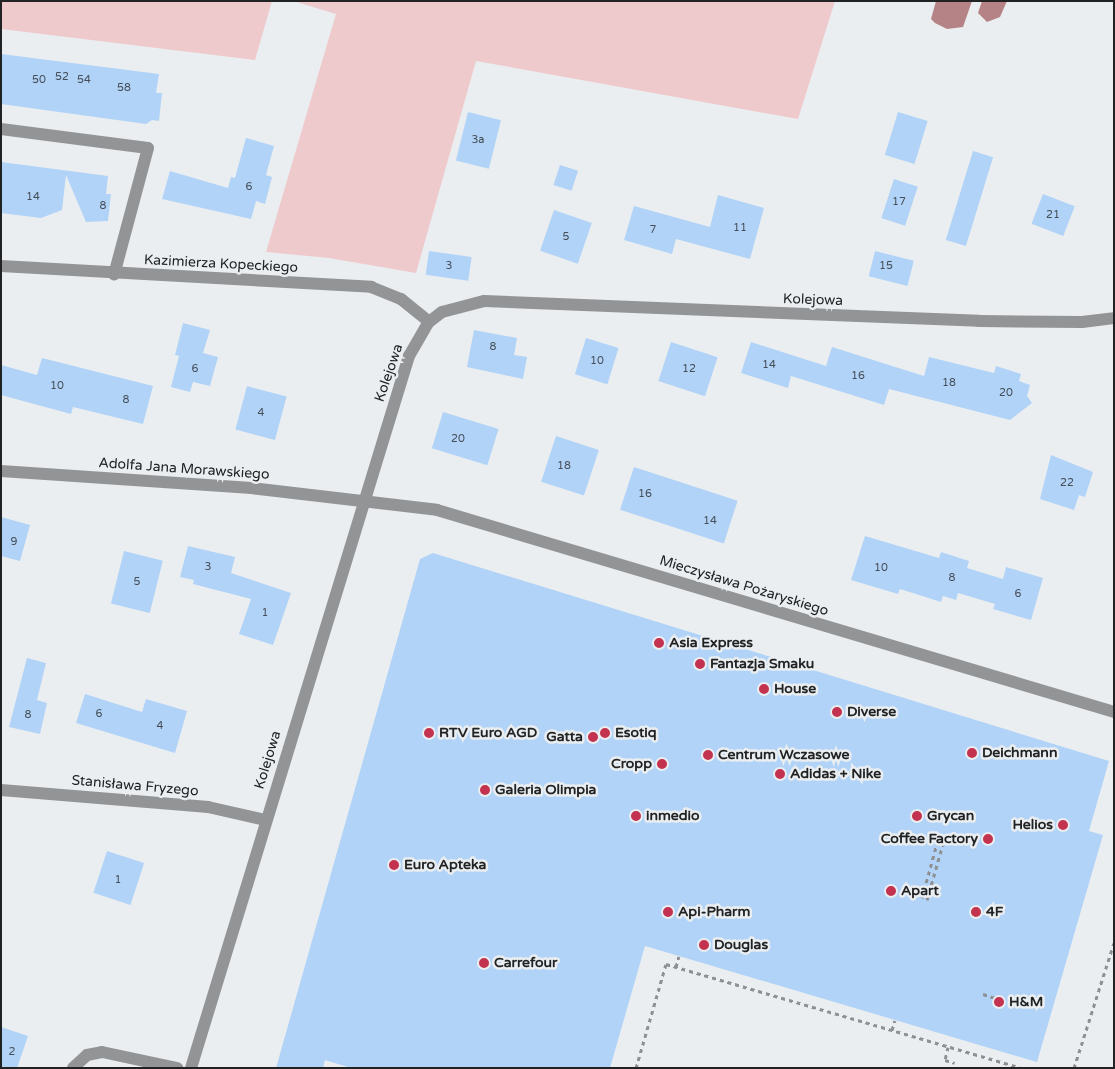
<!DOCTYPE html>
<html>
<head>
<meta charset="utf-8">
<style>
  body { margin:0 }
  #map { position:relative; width:1115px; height:1069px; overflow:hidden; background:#eaeef1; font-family:"Varela Round",sans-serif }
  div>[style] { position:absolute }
  .green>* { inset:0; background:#efcacc }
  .water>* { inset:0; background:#b58386 }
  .building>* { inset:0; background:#b1d3f7; transform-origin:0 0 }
  .path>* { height:3px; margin-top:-1.5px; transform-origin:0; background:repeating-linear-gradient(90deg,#8e9193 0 4px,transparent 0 8px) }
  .minor>* { height:12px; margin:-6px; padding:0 6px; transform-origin:6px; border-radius:6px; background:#939496 }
  .dots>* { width:14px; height:14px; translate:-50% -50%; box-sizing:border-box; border:2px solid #eaeef1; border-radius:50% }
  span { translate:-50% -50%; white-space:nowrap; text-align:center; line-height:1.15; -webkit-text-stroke:5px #eaeef1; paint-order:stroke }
  .number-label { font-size:11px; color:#454e58 }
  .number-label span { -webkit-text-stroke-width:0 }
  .street-label { font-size:14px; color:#212223 }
  .poi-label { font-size:14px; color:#212223; font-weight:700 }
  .left { translate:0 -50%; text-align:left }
  .right { translate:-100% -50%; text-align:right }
  .frame { position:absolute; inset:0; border:2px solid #212223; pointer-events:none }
</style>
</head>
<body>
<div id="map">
  <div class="green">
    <i style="clip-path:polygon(1px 1px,272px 1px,255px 60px,1px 29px)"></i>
    <i style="clip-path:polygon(293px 1px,835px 1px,798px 119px,476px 61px,416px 273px,329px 258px,266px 252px,336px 14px)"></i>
  </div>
  <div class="water">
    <i style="clip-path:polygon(936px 1px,972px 1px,963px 27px,947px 29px,935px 23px,931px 19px)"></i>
    <i style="clip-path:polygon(982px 1px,1007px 1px,1000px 17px,987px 22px,978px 13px)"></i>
  </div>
  <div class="building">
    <i style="clip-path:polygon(1px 54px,159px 74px,156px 93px,162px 93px,159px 121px,152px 120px,146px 124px,1px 104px)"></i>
    <i style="left:468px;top:112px;width:34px;height:50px;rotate:14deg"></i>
    <i style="left:898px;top:112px;width:31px;height:45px;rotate:17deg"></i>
    <i style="clip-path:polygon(246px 138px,274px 146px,266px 175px,272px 177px,265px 204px,256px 201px,251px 219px,162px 199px,170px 171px,228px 188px,231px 177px,235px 178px)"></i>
    <i style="left:973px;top:151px;width:21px;height:93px;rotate:17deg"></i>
    <i style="clip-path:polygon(1px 162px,108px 176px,106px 194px,111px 194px,108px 221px,86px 222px,66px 175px,62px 210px,41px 218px,1px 213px)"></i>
    <i style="left:560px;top:165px;width:19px;height:21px;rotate:18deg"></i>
    <i style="left:894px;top:179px;width:25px;height:41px;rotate:18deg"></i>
    <i style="left:1043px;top:194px;width:34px;height:32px;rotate:21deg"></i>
    <i style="clip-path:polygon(718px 195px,764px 208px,750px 259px,676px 239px,672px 254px,624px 240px,634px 206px,710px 227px)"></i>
    <i style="left:554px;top:210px;width:40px;height:43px;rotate:19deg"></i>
    <i style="left:429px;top:251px;width:43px;height:24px;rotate:8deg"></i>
    <i style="left:875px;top:251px;width:40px;height:26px;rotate:14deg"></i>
    <i style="clip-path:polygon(183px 323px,210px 330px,203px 353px,218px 357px,210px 386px,193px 382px,190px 392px,171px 387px,179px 356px,175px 355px)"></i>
    <i style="clip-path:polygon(474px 330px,517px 338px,514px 355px,527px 357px,523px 379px,467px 367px)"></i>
    <i style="left:586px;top:338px;width:34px;height:38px;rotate:17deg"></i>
    <i style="left:671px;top:342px;width:49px;height:41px;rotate:18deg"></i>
    <i style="clip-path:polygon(751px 342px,826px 366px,832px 347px,924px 376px,929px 357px,994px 373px,996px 366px,1021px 374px,1019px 381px,1030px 385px,1027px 396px,1032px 403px,1010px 420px,889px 389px,884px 405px,791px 376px,788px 388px,741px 373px)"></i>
    <i style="clip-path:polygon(42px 358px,153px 386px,143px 424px,73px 407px,71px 414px,1px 395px,1px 365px,37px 375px)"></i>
    <i style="left:247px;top:386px;width:41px;height:45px;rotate:15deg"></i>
    <i style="left:443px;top:412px;width:58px;height:38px;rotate:17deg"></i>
    <i style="left:556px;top:436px;width:45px;height:48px;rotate:18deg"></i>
    <i style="clip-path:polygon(1051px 455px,1093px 472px,1085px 497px,1079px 495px,1074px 510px,1040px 499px)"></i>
    <i style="left:634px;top:467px;width:109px;height:45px;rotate:18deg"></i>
    <i style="clip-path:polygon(1px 517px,30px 525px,20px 561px,1px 556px)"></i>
    <i style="clip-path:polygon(865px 536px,939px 558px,941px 552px,969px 561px,967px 568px,1003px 579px,1006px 567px,1043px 578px,1031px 620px,993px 609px,995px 604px,958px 593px,956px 600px,943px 596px,941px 602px,900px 589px,898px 594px,851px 580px)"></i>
    <i style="clip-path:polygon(188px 546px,235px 557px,231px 573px,291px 593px,273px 645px,239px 634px,251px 599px,193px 584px,194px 580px,180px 577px)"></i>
    <i style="left:124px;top:551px;width:40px;height:54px;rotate:14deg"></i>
    <i style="clip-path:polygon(433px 553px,1109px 761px,1089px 831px,1103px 835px,1037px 1062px,645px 946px,610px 1068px,351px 1068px,325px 1060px,323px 1068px,276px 1068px,420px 559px)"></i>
    <i style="clip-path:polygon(27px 658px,46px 663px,37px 700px,47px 703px,40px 734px,9px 727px)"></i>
    <i style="clip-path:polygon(85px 694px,142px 712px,146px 699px,187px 711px,175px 753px,76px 723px)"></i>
    <i style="left:107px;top:851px;width:39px;height:44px;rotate:18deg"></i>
    <i style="clip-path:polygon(1px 1027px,28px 1036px,17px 1068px,1px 1068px)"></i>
  </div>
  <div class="path">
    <i style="left:922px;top:898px;width:64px;rotate:-74.7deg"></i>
    <i style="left:927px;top:900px;width:66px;rotate:-74.1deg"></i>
    <i style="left:676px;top:967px;width:11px;rotate:-75deg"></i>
    <i style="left:983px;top:994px;width:22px;rotate:18deg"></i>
    <i style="left:892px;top:1030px;width:10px;rotate:-73deg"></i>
    <i style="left:948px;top:1047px;width:13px;rotate:103deg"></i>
    <i style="left:945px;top:1060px;width:10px;rotate:17deg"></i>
    <i style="left:636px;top:1068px;width:108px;rotate:-73.9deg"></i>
    <i style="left:666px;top:964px;width:370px;rotate:16.3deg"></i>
    <i style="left:1074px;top:1068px;width:131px;rotate:-72.3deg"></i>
  </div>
  <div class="minor">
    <i style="left:1px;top:129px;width:148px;rotate:7.4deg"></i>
    <i style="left:148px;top:148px;width:131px;rotate:105deg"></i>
    <i style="left:1px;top:266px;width:371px;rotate:3.2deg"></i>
    <i style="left:371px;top:287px;width:32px;rotate:22deg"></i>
    <i style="left:401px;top:299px;width:36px;rotate:39deg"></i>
    <i style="left:1px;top:471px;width:251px;rotate:3.9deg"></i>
    <i style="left:251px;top:488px;width:187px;rotate:6.7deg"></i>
    <i style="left:437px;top:510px;width:706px;rotate:16.61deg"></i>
    <i style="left:1px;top:790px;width:208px;rotate:4.7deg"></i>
    <i style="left:208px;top:807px;width:58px;rotate:12.8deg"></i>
    <i style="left:73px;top:1068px;width:19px;rotate:-43deg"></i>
    <i style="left:87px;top:1055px;width:15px;rotate:-11deg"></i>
    <i style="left:102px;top:1052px;width:77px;rotate:12deg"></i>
    <i style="left:191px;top:1068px;width:745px;rotate:-72.98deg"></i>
    <i style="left:409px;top:356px;width:39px;rotate:-60deg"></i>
    <i style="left:429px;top:322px;width:16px;rotate:-38deg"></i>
    <i style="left:442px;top:312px;width:43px;rotate:-14.7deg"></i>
    <i style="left:484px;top:301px;width:495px;rotate:2.3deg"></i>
    <i style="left:979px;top:321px;width:103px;rotate:0.6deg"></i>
    <i style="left:1082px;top:322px;width:32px;rotate:-7deg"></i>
  </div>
  <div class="dots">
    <i style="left:659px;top:643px;background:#c3324e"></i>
    <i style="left:700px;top:664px;background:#c3324e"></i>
    <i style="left:764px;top:689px;background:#c3324e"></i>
    <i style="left:837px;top:712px;background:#c3324e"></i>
    <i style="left:429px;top:733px;background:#c3324e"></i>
    <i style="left:605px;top:733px;background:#c3324e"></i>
    <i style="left:593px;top:737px;background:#c3324e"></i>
    <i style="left:972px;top:753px;background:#c3324e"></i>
    <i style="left:708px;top:755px;background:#c3324e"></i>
    <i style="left:662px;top:764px;background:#c3324e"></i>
    <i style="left:780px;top:774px;background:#c3324e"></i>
    <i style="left:485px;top:790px;background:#c3324e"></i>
    <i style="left:636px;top:816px;background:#c3324e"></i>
    <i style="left:917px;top:816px;background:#c3324e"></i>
    <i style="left:1063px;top:825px;background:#c3324e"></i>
    <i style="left:988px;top:839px;background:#c3324e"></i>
    <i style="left:394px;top:865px;background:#c3324e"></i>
    <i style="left:891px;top:891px;background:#c3324e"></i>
    <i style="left:668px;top:912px;background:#c3324e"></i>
    <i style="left:976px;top:912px;background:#c3324e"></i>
    <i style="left:704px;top:945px;background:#c3324e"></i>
    <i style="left:484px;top:963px;background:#c3324e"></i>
    <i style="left:999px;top:1002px;background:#c3324e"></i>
  </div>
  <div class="number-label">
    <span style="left:62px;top:77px">52</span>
    <span style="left:39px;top:80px">50</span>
    <span style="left:84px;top:80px">54</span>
    <span style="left:124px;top:88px">58</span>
    <span style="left:478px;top:140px">3a</span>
    <span style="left:249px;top:187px">6</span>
    <span style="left:33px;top:197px">14</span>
    <span style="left:899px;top:202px">17</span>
    <span style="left:103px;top:206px">8</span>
    <span style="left:1053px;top:215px">21</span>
    <span style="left:740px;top:228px">11</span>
    <span style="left:653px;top:230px">7</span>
    <span style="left:566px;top:237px">5</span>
    <span style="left:449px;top:266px">3</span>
    <span style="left:886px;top:266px">15</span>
    <span style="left:493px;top:347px">8</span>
    <span style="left:597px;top:361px">10</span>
    <span style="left:769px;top:365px">14</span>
    <span style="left:195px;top:369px">6</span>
    <span style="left:689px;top:369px">12</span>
    <span style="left:858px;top:376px">16</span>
    <span style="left:949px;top:383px">18</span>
    <span style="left:57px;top:386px">10</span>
    <span style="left:1006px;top:393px">20</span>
    <span style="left:126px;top:400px">8</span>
    <span style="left:261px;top:413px">4</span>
    <span style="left:458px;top:439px">20</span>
    <span style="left:564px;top:466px">18</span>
    <span style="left:1067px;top:483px">22</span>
    <span style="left:645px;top:494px">16</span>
    <span style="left:710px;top:521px">14</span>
    <span style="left:14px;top:542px">9</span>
    <span style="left:208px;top:567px">3</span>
    <span style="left:881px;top:568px">10</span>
    <span style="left:952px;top:578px">8</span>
    <span style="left:137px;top:582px">5</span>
    <span style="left:1018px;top:594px">6</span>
    <span style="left:265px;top:613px">1</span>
    <span style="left:99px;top:714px">6</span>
    <span style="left:28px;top:715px">8</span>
    <span style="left:160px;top:726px">4</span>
    <span style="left:118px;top:880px">1</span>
    <span style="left:12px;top:1052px">2</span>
  </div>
  <div class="street-label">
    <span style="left:221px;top:264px;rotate:3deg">Kazimierza Kopeckiego</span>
    <span style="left:813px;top:300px;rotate:2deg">Kolejowa</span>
    <span style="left:389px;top:373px;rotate:-71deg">Kolejowa</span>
    <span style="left:184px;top:469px;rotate:4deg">Adolfa Jana Morawskiego</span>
    <span style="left:744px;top:586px;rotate:17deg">Mieczysława Pożaryskiego</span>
    <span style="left:268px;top:760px;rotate:-73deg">Kolejowa</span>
    <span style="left:135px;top:786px;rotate:5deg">Stanisława Fryzego</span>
  </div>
  <div class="poi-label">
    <span class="left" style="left:669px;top:643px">Asia Express</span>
    <span class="left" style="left:710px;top:664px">Fantazja Smaku</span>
    <span class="left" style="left:774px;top:689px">House</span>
    <span class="left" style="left:847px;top:712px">Diverse</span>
    <span class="left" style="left:439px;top:733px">RTV Euro AGD</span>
    <span class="left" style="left:615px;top:733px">Esotiq</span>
    <span class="right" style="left:583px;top:737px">Gatta</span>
    <span class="left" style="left:982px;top:753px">Deichmann</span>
    <span class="left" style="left:718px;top:755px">Centrum Wczasowe</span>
    <span class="right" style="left:652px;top:764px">Cropp</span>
    <span class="left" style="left:790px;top:774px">Adidas + Nike</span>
    <span class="left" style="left:495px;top:790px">Galeria Olimpia</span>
    <span class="left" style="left:646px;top:816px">inmedio</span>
    <span class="left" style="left:927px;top:816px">Grycan</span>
    <span class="right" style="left:1053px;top:825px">Helios</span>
    <span class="right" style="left:978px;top:839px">Coffee Factory</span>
    <span class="left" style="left:404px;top:865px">Euro Apteka</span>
    <span class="left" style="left:901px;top:891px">Apart</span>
    <span class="left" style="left:678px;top:912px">Api-Pharm</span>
    <span class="left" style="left:986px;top:912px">4F</span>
    <span class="left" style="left:714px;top:945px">Douglas</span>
    <span class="left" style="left:494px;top:963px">Carrefour</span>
    <span class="left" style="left:1009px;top:1002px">H&amp;M</span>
  </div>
  <div class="frame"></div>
</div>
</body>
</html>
